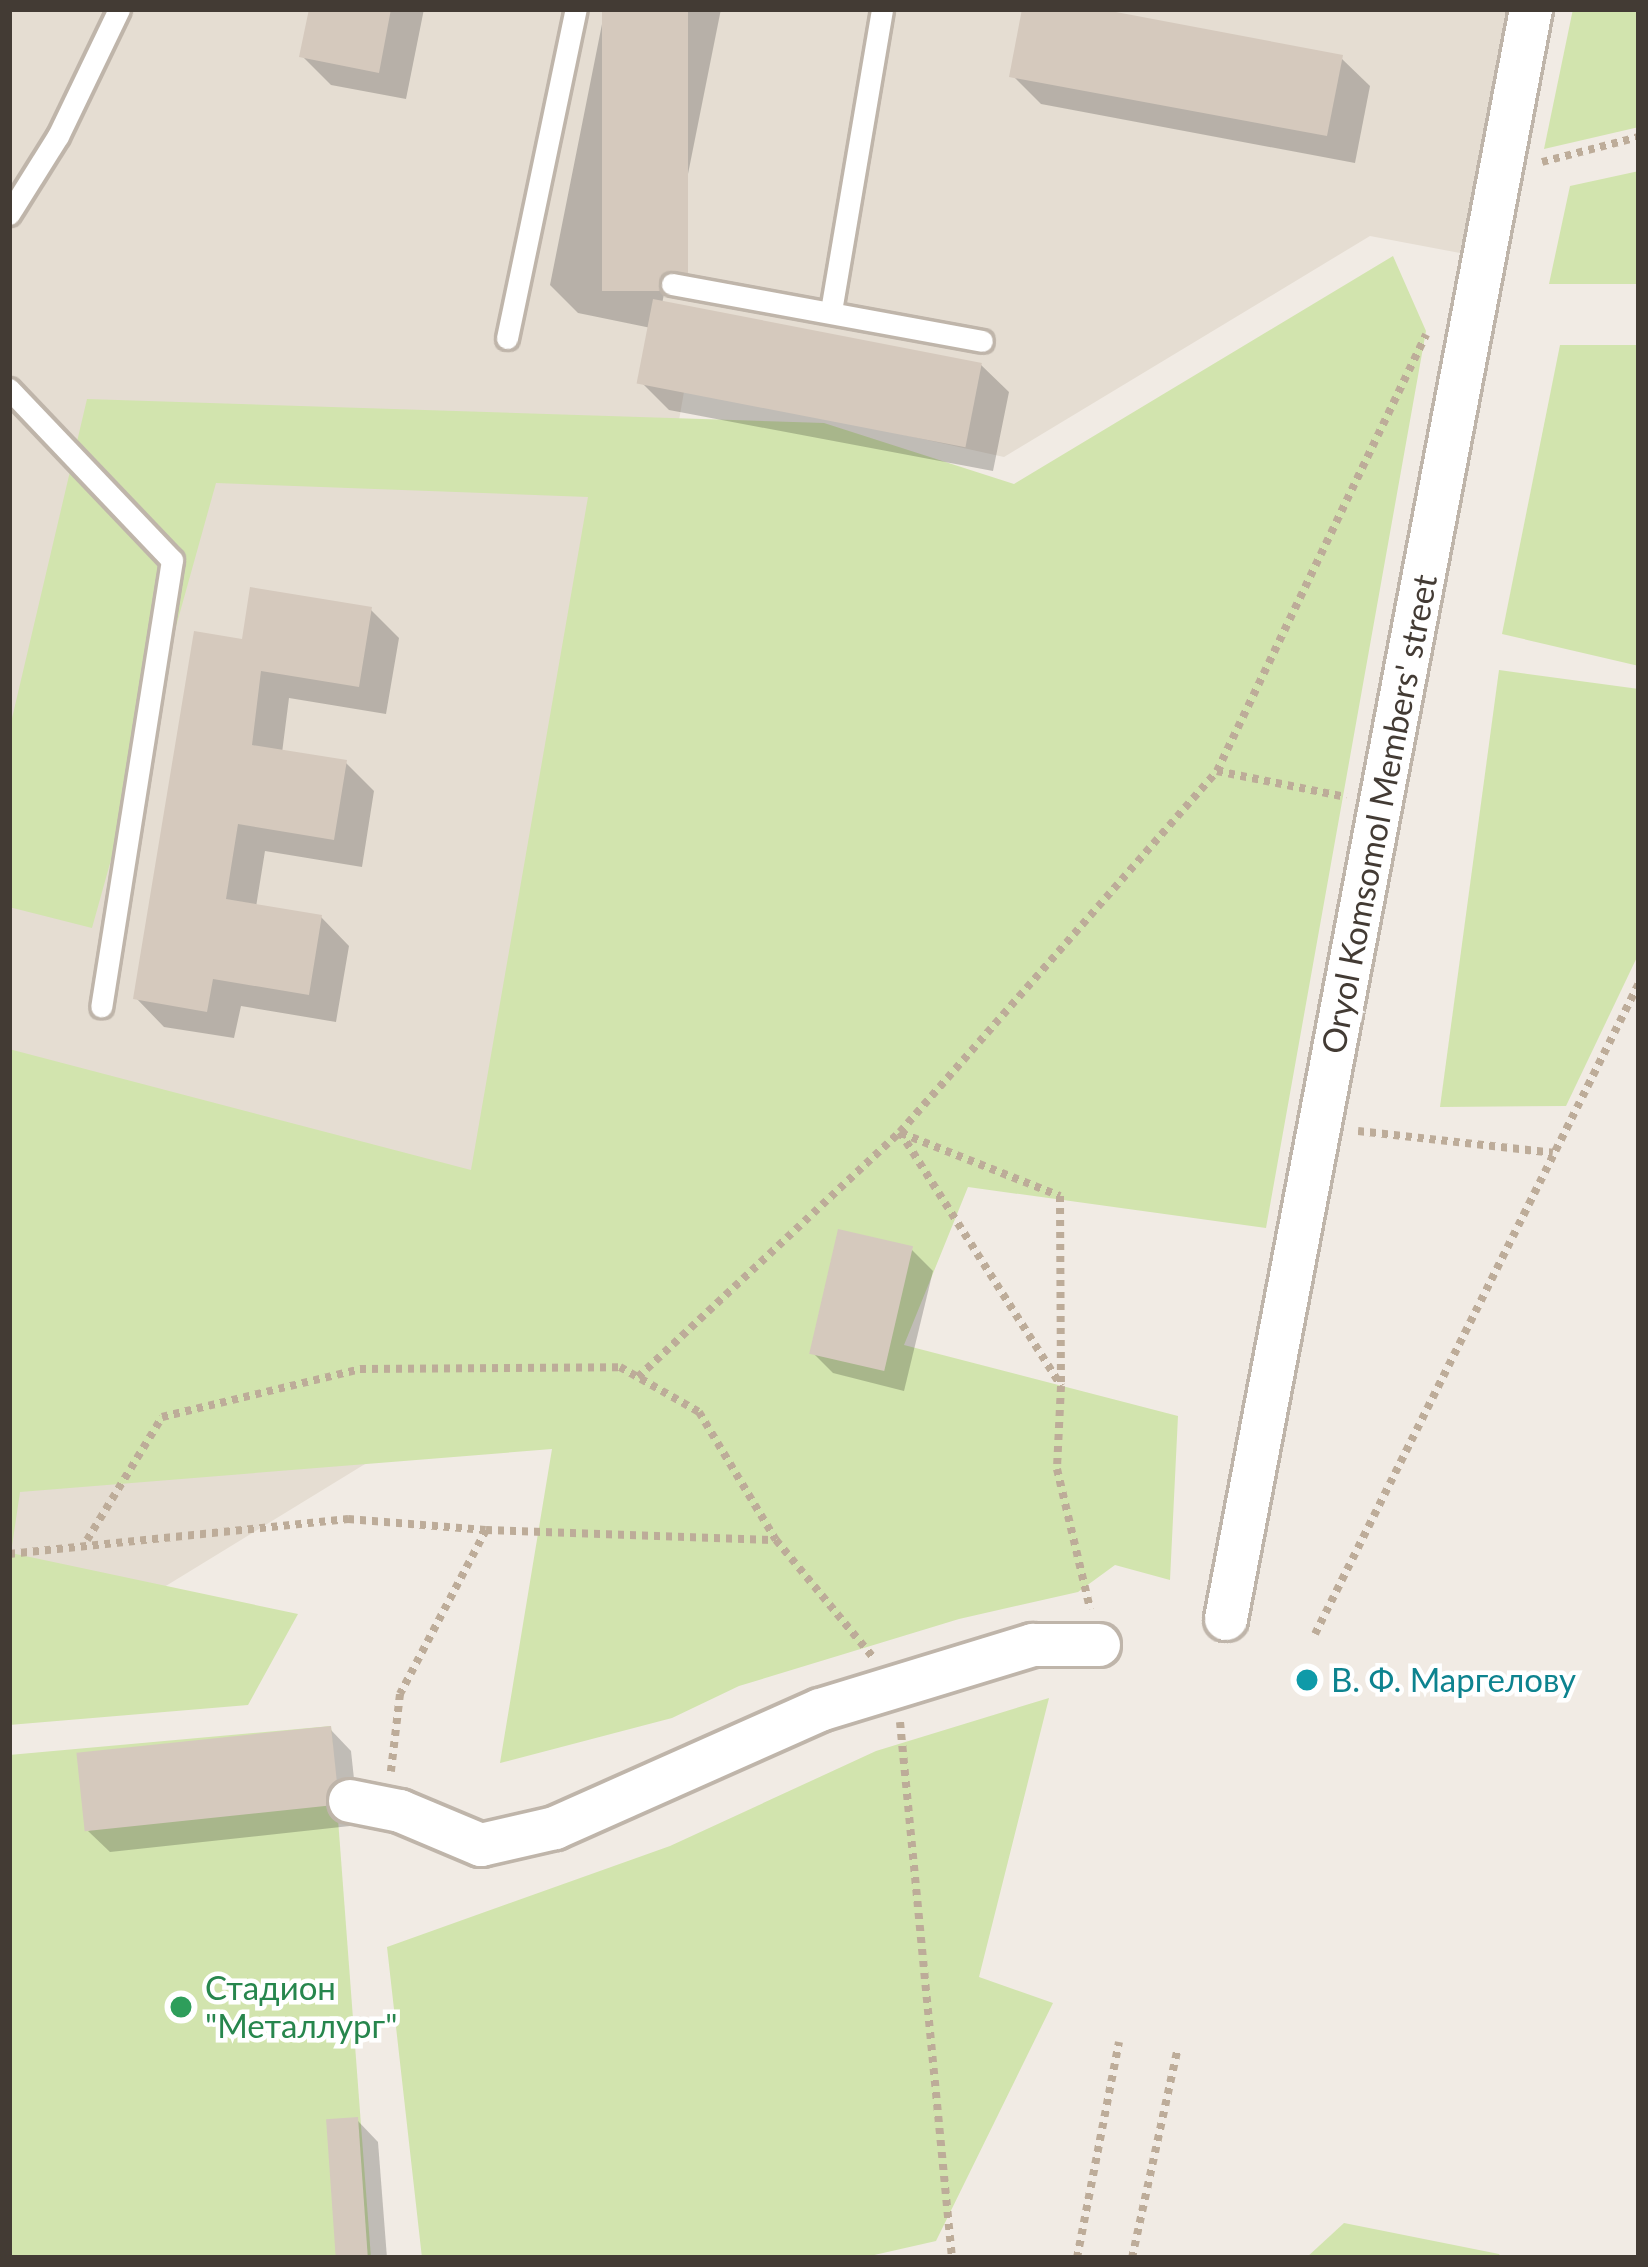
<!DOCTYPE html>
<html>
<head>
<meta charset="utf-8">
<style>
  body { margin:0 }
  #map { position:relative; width:1648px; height:2267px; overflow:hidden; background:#f1ebe4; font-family:Lato,sans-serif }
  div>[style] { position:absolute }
  .residential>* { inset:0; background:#e5ddd2 }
  .green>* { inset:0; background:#d2e4ae }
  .shadow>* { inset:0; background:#0003 }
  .building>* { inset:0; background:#d5c9bd; transform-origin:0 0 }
  .path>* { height:8px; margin-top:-4px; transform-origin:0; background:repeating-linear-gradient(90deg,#bdac99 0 6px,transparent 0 12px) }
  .roads { filter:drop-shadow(3px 0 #bfb5aa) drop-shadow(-3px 0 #bfb5aa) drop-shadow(0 3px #bfb5aa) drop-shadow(0 -3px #bfb5aa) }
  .lane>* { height:21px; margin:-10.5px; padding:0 10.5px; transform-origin:10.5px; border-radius:10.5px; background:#fff }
  .street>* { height:42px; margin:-21px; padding:0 21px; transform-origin:21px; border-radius:21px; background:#fff }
  .dots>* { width:33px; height:33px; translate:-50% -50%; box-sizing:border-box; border:6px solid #fff; border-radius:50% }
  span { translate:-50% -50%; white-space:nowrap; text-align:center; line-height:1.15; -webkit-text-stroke:9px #fff; paint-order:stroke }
  .street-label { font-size:33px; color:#433b34 }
  .culture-label { font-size:33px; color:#0d838f }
  .left { translate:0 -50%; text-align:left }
  .leisure-label { font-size:33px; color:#27864d }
  .frame { position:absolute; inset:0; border:12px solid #433b34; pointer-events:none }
</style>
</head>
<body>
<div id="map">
  <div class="residential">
    <i style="clip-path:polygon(9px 9px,1508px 9px,1460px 253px,1370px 236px,1004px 457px,685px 386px,512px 1374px,9px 1682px)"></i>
  </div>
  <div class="green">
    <i style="clip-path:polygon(1573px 9px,1639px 9px,1639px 127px,1544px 149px)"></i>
    <i style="clip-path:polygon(1639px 171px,1639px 284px,1549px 284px,1570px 186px)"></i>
    <i style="clip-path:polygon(1393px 256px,1426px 331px,1266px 1228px,968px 1187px,904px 1345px,1178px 1416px,1170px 1580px,1115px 1565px,1078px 1592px,959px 1619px,739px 1686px,672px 1718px,500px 1763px,552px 1449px,20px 1492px,11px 1553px,298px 1614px,248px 1705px,9px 1725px,9px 1049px,471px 1170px,588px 497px,216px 483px,92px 928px,9px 907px,9px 731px,87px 399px,824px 423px,1014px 484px)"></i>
    <i style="clip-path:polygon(1560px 345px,1639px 345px,1639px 666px,1502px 634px)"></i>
    <i style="clip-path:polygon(1499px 670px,1639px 689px,1639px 953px,1566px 1106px,1440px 1107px)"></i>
    <i style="clip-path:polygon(1049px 1698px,979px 1977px,1053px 2003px,936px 2241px,861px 2258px,422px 2258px,387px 1947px,670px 1846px,876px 1751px)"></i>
    <i style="clip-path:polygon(331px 1726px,371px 2258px,9px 2258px,9px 1755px)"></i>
    <i style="clip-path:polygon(1344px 2223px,1499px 2254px,1502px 2258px,1306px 2258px)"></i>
  </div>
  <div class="shadow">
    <i style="clip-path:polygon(312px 9px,424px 9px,406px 99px,331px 85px,302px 56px)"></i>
    <i style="clip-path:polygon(605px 9px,721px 9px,662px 304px,980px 364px,1009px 392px,993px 471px,669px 410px,641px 382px,651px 328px,578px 313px,550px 285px)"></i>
    <i style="clip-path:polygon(1025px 9px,1083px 9px,1341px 58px,1370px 86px,1355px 163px,1041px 104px,1013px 76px)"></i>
    <i style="clip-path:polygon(371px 610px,399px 638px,386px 714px,289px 698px,282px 753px,346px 763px,374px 791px,362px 867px,265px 851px,256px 907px,321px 917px,349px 946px,336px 1022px,241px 1006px,234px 1038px,164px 1027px,136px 998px,244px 642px)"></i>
    <i style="clip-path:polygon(912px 1250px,933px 1271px,904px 1391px,833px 1373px,812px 1352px)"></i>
    <i style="clip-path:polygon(330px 1729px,351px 1751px,359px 1825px,110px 1852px,88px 1831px)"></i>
    <i style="clip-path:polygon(357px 2120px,378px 2142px,387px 2258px,340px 2258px)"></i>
  </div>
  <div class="building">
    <i style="clip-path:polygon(309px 9px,391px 9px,379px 73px,299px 57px)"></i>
    <i style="left:602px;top:9px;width:86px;height:282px"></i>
    <i style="clip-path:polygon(1022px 9px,1100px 9px,1343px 55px,1327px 136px,1009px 77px)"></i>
    <i style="left:653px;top:299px;width:335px;height:86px;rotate:11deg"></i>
    <i style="clip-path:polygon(250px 587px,372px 607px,359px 687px,261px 671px,252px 745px,347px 760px,334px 840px,238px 824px,226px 899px,322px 915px,309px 995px,213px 979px,207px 1012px,133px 999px,194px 631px,242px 639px)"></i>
    <i style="left:838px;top:1229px;width:77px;height:128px;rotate:13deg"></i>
    <i style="left:331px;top:1726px;width:79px;height:256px;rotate:84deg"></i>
    <i style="left:358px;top:2117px;width:141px;height:32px;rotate:86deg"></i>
  </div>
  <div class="path">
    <i style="left:1542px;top:162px;width:100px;rotate:-14.5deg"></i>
    <i style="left:1217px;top:771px;width:484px;rotate:-64.4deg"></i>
    <i style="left:1358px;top:1131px;width:196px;rotate:6.4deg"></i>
    <i style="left:900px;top:1132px;width:301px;rotate:57.6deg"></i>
    <i style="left:1061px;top:1386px;width:83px;rotate:92.8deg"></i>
    <i style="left:1057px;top:1469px;width:144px;rotate:76.7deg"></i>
    <i style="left:901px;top:1133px;width:171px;rotate:21.6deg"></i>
    <i style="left:1060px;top:1196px;width:186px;rotate:89.7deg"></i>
    <i style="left:638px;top:1377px;width:359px;rotate:-43.1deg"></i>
    <i style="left:900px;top:1132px;width:480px;rotate:-48.7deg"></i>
    <i style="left:1217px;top:771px;width:132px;rotate:11.4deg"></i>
    <i style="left:486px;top:1530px;width:290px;rotate:2deg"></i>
    <i style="left:776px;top:1540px;width:151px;rotate:50.4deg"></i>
    <i style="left:87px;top:1540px;width:144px;rotate:-58.6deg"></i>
    <i style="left:162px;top:1417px;width:204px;rotate:-13.6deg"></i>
    <i style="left:360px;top:1369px;width:260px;rotate:-0.4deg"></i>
    <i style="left:620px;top:1367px;width:91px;rotate:29.7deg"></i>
    <i style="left:699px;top:1412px;width:149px;rotate:59deg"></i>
    <i style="left:9px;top:1554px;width:341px;rotate:-5.9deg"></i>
    <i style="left:348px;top:1519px;width:138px;rotate:4.6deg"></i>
    <i style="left:486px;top:1530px;width:185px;rotate:117.7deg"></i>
    <i style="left:400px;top:1694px;width:78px;rotate:96.7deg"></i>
    <i style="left:1315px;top:1634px;width:727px;rotate:-63.54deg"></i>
    <i style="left:900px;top:1722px;width:539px;rotate:84.46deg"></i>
    <i style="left:1077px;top:2258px;width:220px;rotate:-79deg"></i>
    <i style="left:1132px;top:2258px;width:212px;rotate:-77.7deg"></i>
  </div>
  <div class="roads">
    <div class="lane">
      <i style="left:9px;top:214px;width:92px;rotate:-57.9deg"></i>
      <i style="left:58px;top:136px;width:141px;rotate:-64.3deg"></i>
      <i style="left:672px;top:284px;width:315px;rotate:10.4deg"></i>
      <i style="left:831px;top:311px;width:306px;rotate:-80.4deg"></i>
      <i style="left:507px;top:338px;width:336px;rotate:-78.2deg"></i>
      <i style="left:9px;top:389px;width:236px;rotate:46.4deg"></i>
      <i style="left:172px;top:560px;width:452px;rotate:99deg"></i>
    </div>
    <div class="street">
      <i style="left:1226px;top:1619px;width:1639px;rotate:-79.27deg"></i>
      <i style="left:350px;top:1801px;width:51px;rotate:11.3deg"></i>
      <i style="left:400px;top:1811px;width:88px;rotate:22.8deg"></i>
      <i style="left:481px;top:1845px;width:76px;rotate:-12.9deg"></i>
      <i style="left:555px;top:1828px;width:290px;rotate:-24deg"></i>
      <i style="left:820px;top:1710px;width:223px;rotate:-17deg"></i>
      <i style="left:1033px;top:1645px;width:66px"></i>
    </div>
  </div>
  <div class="dots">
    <i style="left:1307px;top:1680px;background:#0f9aa8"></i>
    <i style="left:181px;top:2007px;background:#2e9e5b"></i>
  </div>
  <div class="street-label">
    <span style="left:1379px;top:814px;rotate:-79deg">Oryol Komsomol Members' street</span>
  </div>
  <div class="culture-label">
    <span class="left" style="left:1331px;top:1680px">В. Ф. Маргелову</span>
  </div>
  <div class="leisure-label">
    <span class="left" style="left:205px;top:2007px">Стадион<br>"Металлург"</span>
  </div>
  <div class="frame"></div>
</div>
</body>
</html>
